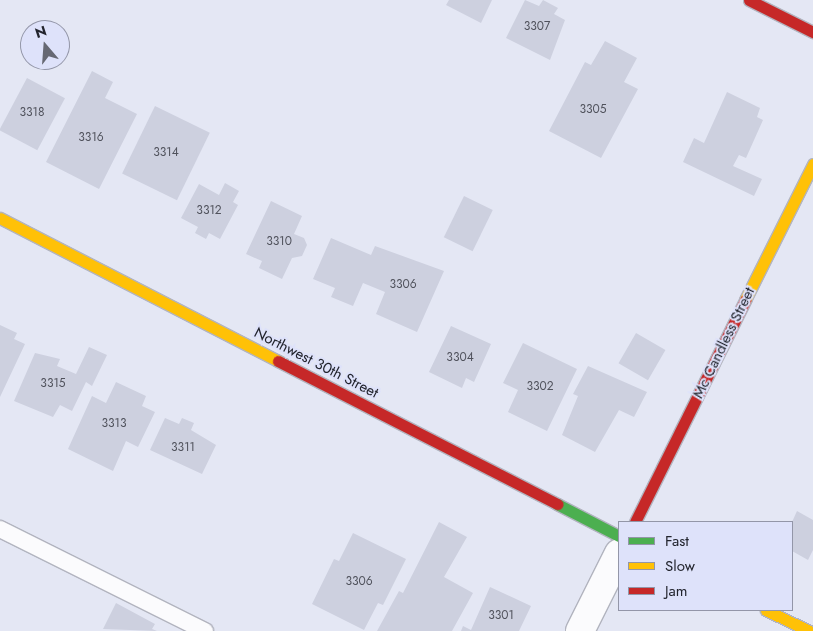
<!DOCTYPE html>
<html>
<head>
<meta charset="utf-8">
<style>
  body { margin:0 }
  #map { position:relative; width:813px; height:631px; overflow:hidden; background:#e4e7f4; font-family:Jost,sans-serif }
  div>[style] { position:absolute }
  .building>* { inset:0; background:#cdd0df; transform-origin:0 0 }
  .roads { filter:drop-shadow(1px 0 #b2b4bf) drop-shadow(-1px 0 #b2b4bf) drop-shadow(0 1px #b2b4bf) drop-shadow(0 -1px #b2b4bf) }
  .lane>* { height:16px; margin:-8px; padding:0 8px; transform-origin:8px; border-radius:8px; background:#fbfbfd }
  .street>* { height:28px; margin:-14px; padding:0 14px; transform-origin:14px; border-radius:14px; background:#fbfbfd }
  .fast>* { height:11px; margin:-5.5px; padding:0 5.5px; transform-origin:5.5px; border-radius:5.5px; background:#4caf50 }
  .slow>* { height:11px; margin:-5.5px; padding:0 5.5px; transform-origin:5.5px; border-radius:5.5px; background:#ffc107 }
  .jam>* { height:11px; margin:-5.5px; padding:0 5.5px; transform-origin:5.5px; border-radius:5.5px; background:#c62828 }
  span { translate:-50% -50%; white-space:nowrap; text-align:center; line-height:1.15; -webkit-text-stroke:4px #dee2fa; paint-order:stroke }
  .number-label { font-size:12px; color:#50525c }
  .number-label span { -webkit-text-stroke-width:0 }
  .street-label { font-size:15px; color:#22242d }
  .legend { position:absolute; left:618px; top:521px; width:175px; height:90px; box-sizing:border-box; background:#dee2fa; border:1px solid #9396a8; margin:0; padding:6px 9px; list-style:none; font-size:15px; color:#22242d }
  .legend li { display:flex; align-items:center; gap:10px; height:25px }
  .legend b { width:25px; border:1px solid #9396a8 }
  .north { position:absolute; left:20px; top:20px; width:50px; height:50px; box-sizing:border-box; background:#dee2fa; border:1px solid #9396a8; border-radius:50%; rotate:342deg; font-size:14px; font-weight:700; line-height:20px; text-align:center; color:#22242d }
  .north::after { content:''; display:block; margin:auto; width:18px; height:22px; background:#666873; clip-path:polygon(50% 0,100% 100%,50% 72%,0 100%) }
</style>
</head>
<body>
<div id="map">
  <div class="building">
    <i style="clip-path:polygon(449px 0,492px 0,481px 23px,446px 5px)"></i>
    <i style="clip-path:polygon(525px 0,539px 6px,543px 0,558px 8px,554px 14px,565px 20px,550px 60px,506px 38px)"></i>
    <i style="clip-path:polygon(605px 41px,637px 58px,624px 82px,638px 89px,601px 158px,549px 131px,585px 62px,591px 65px)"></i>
    <i style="clip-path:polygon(92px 71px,113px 82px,105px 98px,137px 114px,99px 189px,46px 162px)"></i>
    <i style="left:27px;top:78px;width:43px;height:59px;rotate:28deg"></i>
    <i style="clip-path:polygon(727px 92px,760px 108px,757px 117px,763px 120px,746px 158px,739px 155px,733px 166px,762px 179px,754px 196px,683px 162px,694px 138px,704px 143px)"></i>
    <i style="left:155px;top:106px;width:61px;height:75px;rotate:26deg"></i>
    <i style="clip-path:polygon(225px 183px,239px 191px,233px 202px,238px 205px,220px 239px,209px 233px,206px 239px,195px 233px,198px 227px,181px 218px,199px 184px,219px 195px)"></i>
    <i style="left:464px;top:196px;width:32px;height:46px;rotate:26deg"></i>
    <i style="clip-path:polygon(271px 201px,302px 216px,294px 234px,304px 238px,307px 245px,302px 256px,292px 258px,282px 279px,259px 268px,262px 261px,246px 254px)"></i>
    <i style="clip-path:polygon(331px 238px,371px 255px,375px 246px,444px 271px,417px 332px,376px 314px,385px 292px,363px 283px,353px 306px,331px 297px,335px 288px,313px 279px)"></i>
    <i style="clip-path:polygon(0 325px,17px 333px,14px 339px,25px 344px,0 397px)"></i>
    <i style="clip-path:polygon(451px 326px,491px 344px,474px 382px,466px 378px,462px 388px,429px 372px)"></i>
    <i style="left:636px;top:333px;width:34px;height:35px;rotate:30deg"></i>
    <i style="clip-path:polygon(523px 343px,577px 369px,547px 431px,508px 412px,518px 390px,503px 383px)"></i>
    <i style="clip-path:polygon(89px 347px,107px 355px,92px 386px,86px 382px,72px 411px,60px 405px,53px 417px,14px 401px,35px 353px,60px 359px,57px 366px,76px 374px)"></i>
    <i style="clip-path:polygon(588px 366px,647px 392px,634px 417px,619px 410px,595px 452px,562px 435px,578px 396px,573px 394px)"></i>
    <i style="clip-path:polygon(116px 382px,146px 396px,142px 406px,155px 412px,138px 447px,126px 441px,113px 471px,68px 449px,92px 396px,106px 403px)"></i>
    <i style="clip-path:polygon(165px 418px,179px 424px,182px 418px,194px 423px,191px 430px,216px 445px,202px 474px,150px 450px)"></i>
    <i style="clip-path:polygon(797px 511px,813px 520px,813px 550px,808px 560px,792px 551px,792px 522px)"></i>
    <i style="clip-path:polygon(439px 522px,467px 537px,444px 577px,473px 593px,452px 631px,377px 631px,399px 591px,403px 593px)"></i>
    <i style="clip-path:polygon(353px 533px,406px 559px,383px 605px,378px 603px,364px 630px,312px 604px,334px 559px,339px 561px)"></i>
    <i style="clip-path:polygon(490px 587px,531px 606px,519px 631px,461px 631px,463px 626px,471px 630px)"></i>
    <i style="clip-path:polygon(116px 603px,155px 624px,152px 629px,157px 631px,103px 629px)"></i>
  </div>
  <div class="roads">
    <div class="lane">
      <i style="left:0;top:529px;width:229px;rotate:26.5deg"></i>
    </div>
    <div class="street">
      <i style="left:580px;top:631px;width:87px;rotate:-63.4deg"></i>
    </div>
    <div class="fast">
      <i style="left:557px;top:504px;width:70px;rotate:27.3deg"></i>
    </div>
    <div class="slow">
      <i style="left:0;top:218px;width:313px;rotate:27.2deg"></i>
      <i style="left:745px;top:300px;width:152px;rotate:-63.4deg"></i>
      <i style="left:766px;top:610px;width:48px;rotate:26deg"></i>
    </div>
    <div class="jam">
      <i style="left:749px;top:0;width:72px;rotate:26.6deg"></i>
      <i style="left:278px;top:361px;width:314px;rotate:27.1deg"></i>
      <i style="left:635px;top:522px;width:248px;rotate:-63.6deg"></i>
    </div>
  </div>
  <div class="number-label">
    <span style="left:537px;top:27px">3307</span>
    <span style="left:593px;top:110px">3305</span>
    <span style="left:32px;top:113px">3318</span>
    <span style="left:91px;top:138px">3316</span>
    <span style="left:166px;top:153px">3314</span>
    <span style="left:209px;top:211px">3312</span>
    <span style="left:279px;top:242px">3310</span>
    <span style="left:403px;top:285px">3306</span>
    <span style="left:460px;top:358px">3304</span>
    <span style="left:53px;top:384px">3315</span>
    <span style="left:540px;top:387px">3302</span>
    <span style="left:114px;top:424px">3313</span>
    <span style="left:183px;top:448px">3311</span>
    <span style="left:359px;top:582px">3306</span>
    <span style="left:501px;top:616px">3301</span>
  </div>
  <div class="street-label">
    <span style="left:724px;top:343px;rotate:-64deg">Mc Candless Street</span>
    <span style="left:316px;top:363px;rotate:27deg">Northwest 30th Street</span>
  </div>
  <ul class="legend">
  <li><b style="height:6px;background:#4caf50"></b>Fast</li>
  <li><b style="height:6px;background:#ffc107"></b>Slow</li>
  <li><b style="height:6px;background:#c62828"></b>Jam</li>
  </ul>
  <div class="north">N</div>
</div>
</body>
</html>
